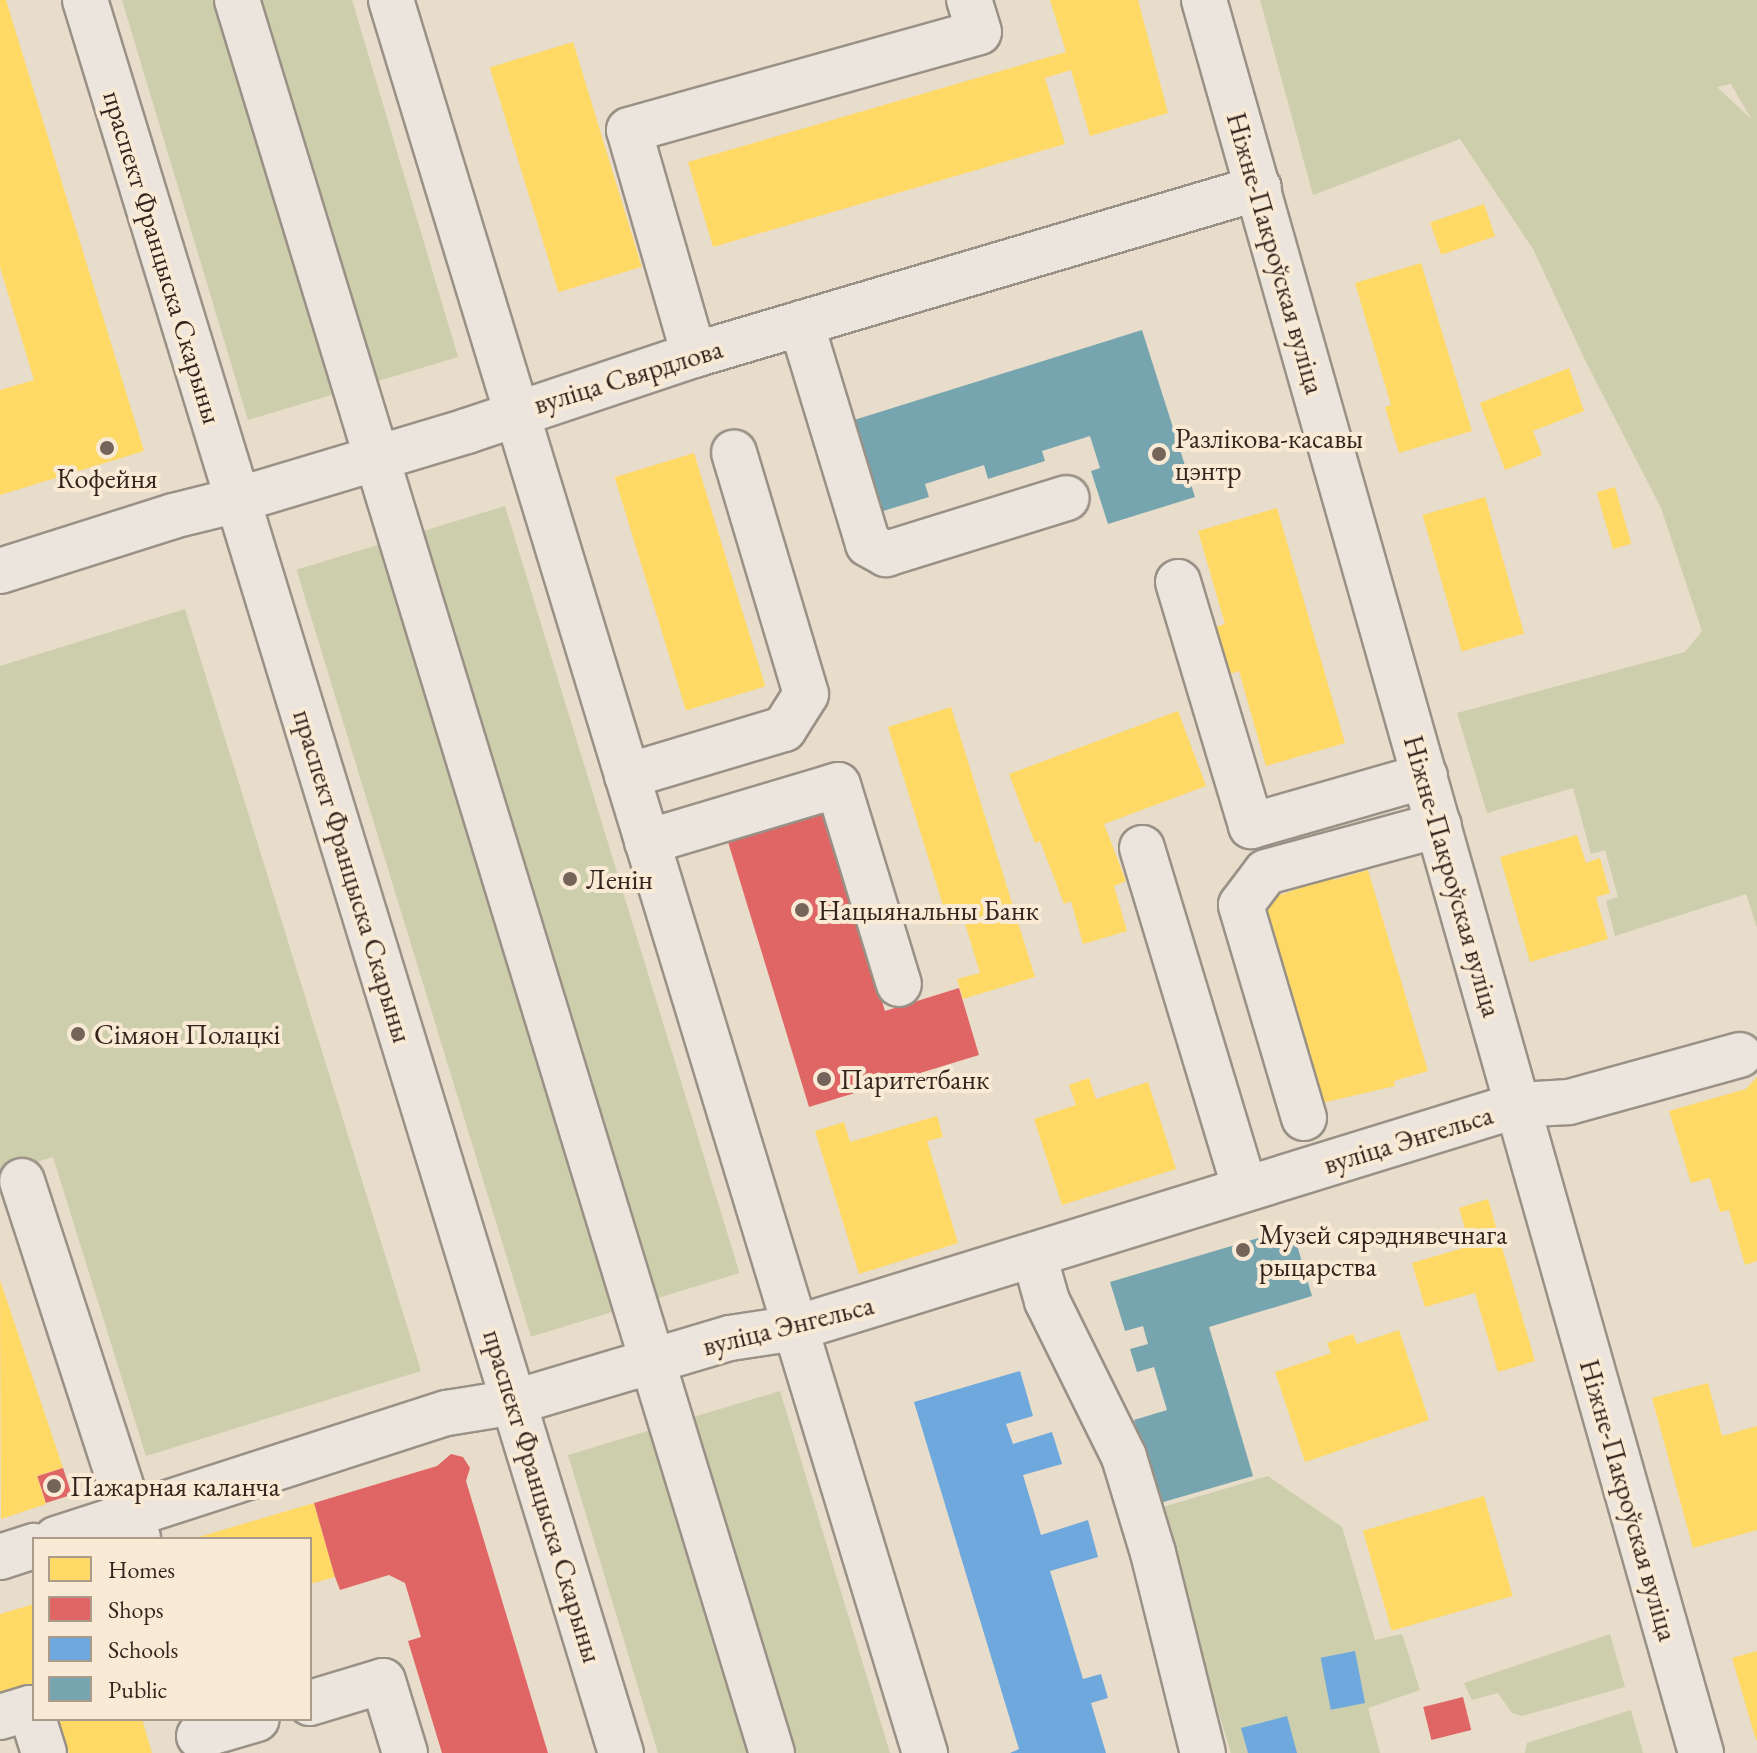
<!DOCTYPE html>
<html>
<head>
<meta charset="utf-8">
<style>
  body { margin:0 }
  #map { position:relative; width:1757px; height:1753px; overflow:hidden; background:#e8dcca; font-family:"EB Garamond",serif }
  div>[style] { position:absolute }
  .green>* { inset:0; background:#cdceac; transform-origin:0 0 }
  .homes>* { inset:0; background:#ffd966; transform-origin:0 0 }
  .shops>* { inset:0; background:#e06666; transform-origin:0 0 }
  .schools>* { inset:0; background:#6fa8dc; transform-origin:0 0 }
  .public>* { inset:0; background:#76a5af }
  .roads { filter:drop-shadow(2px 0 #9a9186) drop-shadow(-2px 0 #9a9186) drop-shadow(0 2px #9a9186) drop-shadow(0 -2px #9a9186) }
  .minor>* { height:44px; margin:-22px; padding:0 22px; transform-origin:22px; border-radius:22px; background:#ebe5dd }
  .dots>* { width:22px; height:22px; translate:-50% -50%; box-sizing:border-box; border:4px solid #f8ead4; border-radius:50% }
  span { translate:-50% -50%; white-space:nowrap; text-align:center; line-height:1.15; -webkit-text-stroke:8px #f8ead4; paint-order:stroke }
  .street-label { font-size:28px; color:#35241d }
  .poi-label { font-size:28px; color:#35241d }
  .left { translate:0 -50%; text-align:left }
  .legend { position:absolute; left:32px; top:1537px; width:280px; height:184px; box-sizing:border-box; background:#f8ead4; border:2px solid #aa9b8b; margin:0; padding:10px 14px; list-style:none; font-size:24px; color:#35241d }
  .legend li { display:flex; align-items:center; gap:16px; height:40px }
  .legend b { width:40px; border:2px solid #aa9b8b }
</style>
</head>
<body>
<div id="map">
  <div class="green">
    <i style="clip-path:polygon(122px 0,352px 0,458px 357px,248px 420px)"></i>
    <i style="clip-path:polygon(evenodd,1260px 0,1757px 0,1757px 928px,1746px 894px,1615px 936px,1606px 901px,1618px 897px,1605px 850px,1591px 854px,1573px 788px,1487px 813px,1457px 713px,1685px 652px,1702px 631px,1661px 508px,1586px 362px,1533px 249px,1460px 139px,1313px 195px,1260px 0,1731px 84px,1750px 117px,1750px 118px,1717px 87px,1731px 84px)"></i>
    <i style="left:505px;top:506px;width:802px;height:218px;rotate:73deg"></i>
    <i style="clip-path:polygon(185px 609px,421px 1371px,146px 1456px,53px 1157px,0 1173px,0 666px)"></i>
    <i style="clip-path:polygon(780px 1391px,890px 1753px,658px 1753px,568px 1455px)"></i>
    <i style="clip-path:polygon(1268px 1476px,1342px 1527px,1375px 1640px,1402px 1634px,1420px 1690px,1368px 1708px,1380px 1753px,1231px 1753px,1156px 1509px)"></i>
    <i style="clip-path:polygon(1610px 1634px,1625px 1687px,1522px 1716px,1512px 1713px,1498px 1693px,1472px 1700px,1464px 1683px)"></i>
    <i style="clip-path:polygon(1631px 1710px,1643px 1753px,1525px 1753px,1527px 1743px)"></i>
  </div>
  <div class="homes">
    <i style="clip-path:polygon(0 0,6px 0,144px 451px,0 495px,0 390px,34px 380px,0 267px)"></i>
    <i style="clip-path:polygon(1050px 0,1138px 0,1168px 113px,1090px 136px,1071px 70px,1045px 78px,1065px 144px,713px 247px,688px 162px,1066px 52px)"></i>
    <i style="left:573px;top:42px;width:235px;height:87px;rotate:73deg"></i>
    <i style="left:1484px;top:204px;width:34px;height:57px;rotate:71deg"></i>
    <i style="clip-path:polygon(1421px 263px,1472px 431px,1399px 453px,1385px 407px,1391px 405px,1355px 283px)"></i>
    <i style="clip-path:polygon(1569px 368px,1584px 411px,1533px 431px,1542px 455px,1505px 470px,1480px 403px)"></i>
    <i style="left:694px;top:453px;width:244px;height:83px;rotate:73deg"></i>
    <i style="left:1615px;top:487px;width:59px;height:19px;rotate:74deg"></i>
    <i style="left:1485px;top:497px;width:142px;height:65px;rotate:74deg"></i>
    <i style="clip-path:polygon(1277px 508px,1345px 743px,1266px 766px,1239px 671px,1223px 676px,1209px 629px,1225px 624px,1198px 531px)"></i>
    <i style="clip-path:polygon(951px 707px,1035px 977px,963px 999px,957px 979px,980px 973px,964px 920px,949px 925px,888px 727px)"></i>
    <i style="clip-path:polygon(1178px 711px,1206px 786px,1104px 824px,1126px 881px,1114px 886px,1127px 931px,1083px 944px,1071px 901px,1064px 904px,1040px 841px,1035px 843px,1009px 774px)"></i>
    <i style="clip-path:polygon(1577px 835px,1586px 863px,1600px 858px,1610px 893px,1596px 897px,1608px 939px,1530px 962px,1500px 857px)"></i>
    <i style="clip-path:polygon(1368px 870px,1428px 1071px,1394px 1081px,1395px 1086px,1322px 1103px,1261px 902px,1333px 876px,1334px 880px)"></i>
    <i style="clip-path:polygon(1757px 1077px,1757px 1261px,1745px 1265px,1729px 1210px,1720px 1212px,1710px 1178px,1691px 1183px,1669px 1111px,1746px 1089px)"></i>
    <i style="clip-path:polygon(1089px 1078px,1096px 1099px,1148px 1082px,1176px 1169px,1062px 1205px,1034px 1119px,1076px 1105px,1069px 1085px)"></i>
    <i style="clip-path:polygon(937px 1116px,943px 1137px,927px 1141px,958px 1243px,859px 1274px,815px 1131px,844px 1122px,850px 1142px)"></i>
    <i style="clip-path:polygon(1488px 1199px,1535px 1361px,1498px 1372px,1475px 1293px,1425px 1307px,1412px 1263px,1470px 1246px,1459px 1208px)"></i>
    <i style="clip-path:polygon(0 1280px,63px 1468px,37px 1476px,46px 1504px,1px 1519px)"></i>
    <i style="clip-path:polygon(1399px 1330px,1429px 1420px,1305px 1462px,1275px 1372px,1331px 1353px,1327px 1343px,1353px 1334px,1357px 1344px)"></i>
    <i style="clip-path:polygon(1708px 1383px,1722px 1436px,1757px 1426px,1757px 1530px,1693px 1548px,1652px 1398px)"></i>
    <i style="left:1484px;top:1496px;width:104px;height:126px;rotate:74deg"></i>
    <i style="clip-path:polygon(314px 1503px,335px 1577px,310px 1584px,310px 1539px,192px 1539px)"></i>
    <i style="clip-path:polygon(34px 1604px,34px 1685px,0 1696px,0 1614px)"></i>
    <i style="clip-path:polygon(1757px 1651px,1757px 1740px,1756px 1740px,1732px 1658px)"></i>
    <i style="clip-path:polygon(58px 1719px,142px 1719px,152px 1753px,69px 1753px)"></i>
  </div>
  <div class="shops">
    <i style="clip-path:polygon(821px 802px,885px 1011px,959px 988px,979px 1055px,809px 1107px,725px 832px)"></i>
    <i style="clip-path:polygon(451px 1454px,463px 1457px,470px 1468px,466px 1481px,548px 1753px,442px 1753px,408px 1641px,421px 1637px,405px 1583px,389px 1575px,340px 1590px,335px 1577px,314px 1503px,437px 1466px)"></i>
    <i style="left:63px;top:1468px;width:28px;height:27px;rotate:72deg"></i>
    <i style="left:1463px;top:1697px;width:34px;height:41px;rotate:76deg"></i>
  </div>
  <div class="schools">
    <i style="clip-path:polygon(1020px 1371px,1033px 1416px,1006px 1424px,1013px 1444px,1052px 1432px,1062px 1464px,1023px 1475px,1041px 1535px,1088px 1520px,1098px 1557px,1050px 1571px,1083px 1679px,1101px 1674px,1108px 1698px,1091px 1703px,1106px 1753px,1010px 1753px,1019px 1749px,914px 1402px)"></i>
    <i style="left:1355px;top:1651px;width:53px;height:35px;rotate:79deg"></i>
    <i style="clip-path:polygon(1287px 1716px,1297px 1753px,1248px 1753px,1241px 1728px)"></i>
  </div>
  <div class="public">
    <i style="clip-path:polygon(1142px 330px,1195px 497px,1108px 524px,1091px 471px,1100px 468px,1090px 436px,1042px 451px,1045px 461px,988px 479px,984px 465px,925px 484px,929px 497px,880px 512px,851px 421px)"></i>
    <i style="clip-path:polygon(1292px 1228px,1312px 1296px,1209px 1327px,1253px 1476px,1160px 1503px,1134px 1420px,1167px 1410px,1154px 1367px,1137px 1372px,1130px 1349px,1148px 1344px,1143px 1326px,1125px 1331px,1110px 1282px)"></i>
  </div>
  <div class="roads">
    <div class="minor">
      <i style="left:85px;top:0;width:1833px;rotate:73deg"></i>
      <i style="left:237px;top:0;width:1833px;rotate:73.03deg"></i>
      <i style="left:391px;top:0;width:1833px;rotate:73.06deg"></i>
      <i style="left:1204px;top:0;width:1822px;rotate:74.17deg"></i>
      <i style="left:801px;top:323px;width:231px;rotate:73.1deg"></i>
      <i style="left:868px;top:544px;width:21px;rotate:29deg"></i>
      <i style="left:886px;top:554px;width:189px;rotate:-17.2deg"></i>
      <i style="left:694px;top:355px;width:234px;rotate:-106.1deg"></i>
      <i style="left:629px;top:130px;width:363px;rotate:-15.6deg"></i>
      <i style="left:979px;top:32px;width:34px;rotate:-107deg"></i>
      <i style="left:0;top:571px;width:182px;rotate:-17.6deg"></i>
      <i style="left:173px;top:516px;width:66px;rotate:-14deg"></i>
      <i style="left:237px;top:500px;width:240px;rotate:-16.7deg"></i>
      <i style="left:467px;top:431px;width:239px;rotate:-18.5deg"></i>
      <i style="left:694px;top:355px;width:589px;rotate:-16.47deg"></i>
      <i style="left:1178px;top:582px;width:255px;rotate:73.3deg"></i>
      <i style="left:1251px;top:826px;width:181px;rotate:-16deg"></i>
      <i style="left:627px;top:776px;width:164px;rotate:-16.7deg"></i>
      <i style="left:784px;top:729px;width:41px;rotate:-57.8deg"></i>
      <i style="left:806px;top:694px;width:252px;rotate:-106.6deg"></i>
      <i style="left:647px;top:842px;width:199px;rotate:-16.6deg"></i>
      <i style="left:838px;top:785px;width:208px;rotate:73deg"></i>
      <i style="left:1142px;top:848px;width:356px;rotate:73.2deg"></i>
      <i style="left:1304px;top:1118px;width:222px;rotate:-106.5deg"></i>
      <i style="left:1241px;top:905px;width:41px;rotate:-52.9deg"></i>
      <i style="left:1266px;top:872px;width:179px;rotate:-15.2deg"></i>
      <i style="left:22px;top:1181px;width:376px;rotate:72deg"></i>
      <i style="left:1034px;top:1255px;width:48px;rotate:74.2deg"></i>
      <i style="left:1047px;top:1301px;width:174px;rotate:63.7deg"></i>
      <i style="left:1124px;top:1457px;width:100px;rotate:73.2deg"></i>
      <i style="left:1153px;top:1553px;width:206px;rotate:76deg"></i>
      <i style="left:56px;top:1539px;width:411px;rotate:-17.9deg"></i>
      <i style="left:447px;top:1413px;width:69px;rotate:-9.2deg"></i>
      <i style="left:515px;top:1402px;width:224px;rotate:-16.6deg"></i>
      <i style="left:730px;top:1338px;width:67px;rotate:-8.6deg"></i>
      <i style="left:796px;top:1328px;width:756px;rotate:-17.16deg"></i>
      <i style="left:1518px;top:1105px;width:51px;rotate:-3.4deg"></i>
      <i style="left:1569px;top:1102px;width:177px;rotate:-15.4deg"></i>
      <i style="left:0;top:1557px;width:36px;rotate:-18deg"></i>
      <i style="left:310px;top:1703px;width:76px;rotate:-16.8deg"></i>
      <i style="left:383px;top:1681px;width:75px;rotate:73deg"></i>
      <i style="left:0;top:1717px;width:31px;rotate:-17deg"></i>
      <i style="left:30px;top:1708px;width:47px;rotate:72.7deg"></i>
      <i style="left:199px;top:1736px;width:60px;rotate:-16.3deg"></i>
    </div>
  </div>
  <div class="dots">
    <i style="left:107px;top:448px;background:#74645a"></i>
    <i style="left:1159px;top:454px;background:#74645a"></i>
    <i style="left:570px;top:879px;background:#74645a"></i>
    <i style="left:802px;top:910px;background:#74645a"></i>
    <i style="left:78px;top:1034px;background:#74645a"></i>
    <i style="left:824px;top:1079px;background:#74645a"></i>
    <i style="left:1243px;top:1250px;background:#74645a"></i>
    <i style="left:54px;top:1486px;background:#74645a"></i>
  </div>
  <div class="street-label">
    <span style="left:1276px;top:253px;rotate:74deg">Ніжне-Пакроўская вуліца</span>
    <span style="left:163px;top:257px;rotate:73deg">праспект Францыска Скарыны</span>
    <span style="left:628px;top:376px;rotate:-17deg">вуліца Свярдлова</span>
    <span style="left:353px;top:876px;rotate:73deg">праспект Францыска Скарыны</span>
    <span style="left:1453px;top:876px;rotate:74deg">Ніжне-Пакроўская вуліца</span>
    <span style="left:1408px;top:1139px;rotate:-17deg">вуліца Энгельса</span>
    <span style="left:788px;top:1325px;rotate:-14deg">вуліца Энгельса</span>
    <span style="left:543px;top:1496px;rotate:73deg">праспект Францыска Скарыны</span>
    <span style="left:1629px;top:1500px;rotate:74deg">Ніжне-Пакроўская вуліца</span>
  </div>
  <div class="poi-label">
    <span class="left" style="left:1175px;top:454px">Разлікова-касавы<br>цэнтр</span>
    <span style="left:107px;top:478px">Кофейня</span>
    <span class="left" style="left:586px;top:879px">Ленін</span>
    <span class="left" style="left:818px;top:910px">Нацыянальны Банк</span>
    <span class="left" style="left:94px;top:1034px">Сімяон Полацкі</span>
    <span class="left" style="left:840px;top:1079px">Паритетбанк</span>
    <span class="left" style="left:1259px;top:1250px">Музей сярэднявечнага<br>рыцарства</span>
    <span class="left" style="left:70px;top:1486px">Пажарная каланча</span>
  </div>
  <ul class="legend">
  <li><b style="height:22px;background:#ffd966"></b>Homes</li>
  <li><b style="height:22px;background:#e06666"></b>Shops</li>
  <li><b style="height:22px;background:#6fa8dc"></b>Schools</li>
  <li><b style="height:22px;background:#76a5af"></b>Public</li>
  </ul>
</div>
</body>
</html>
